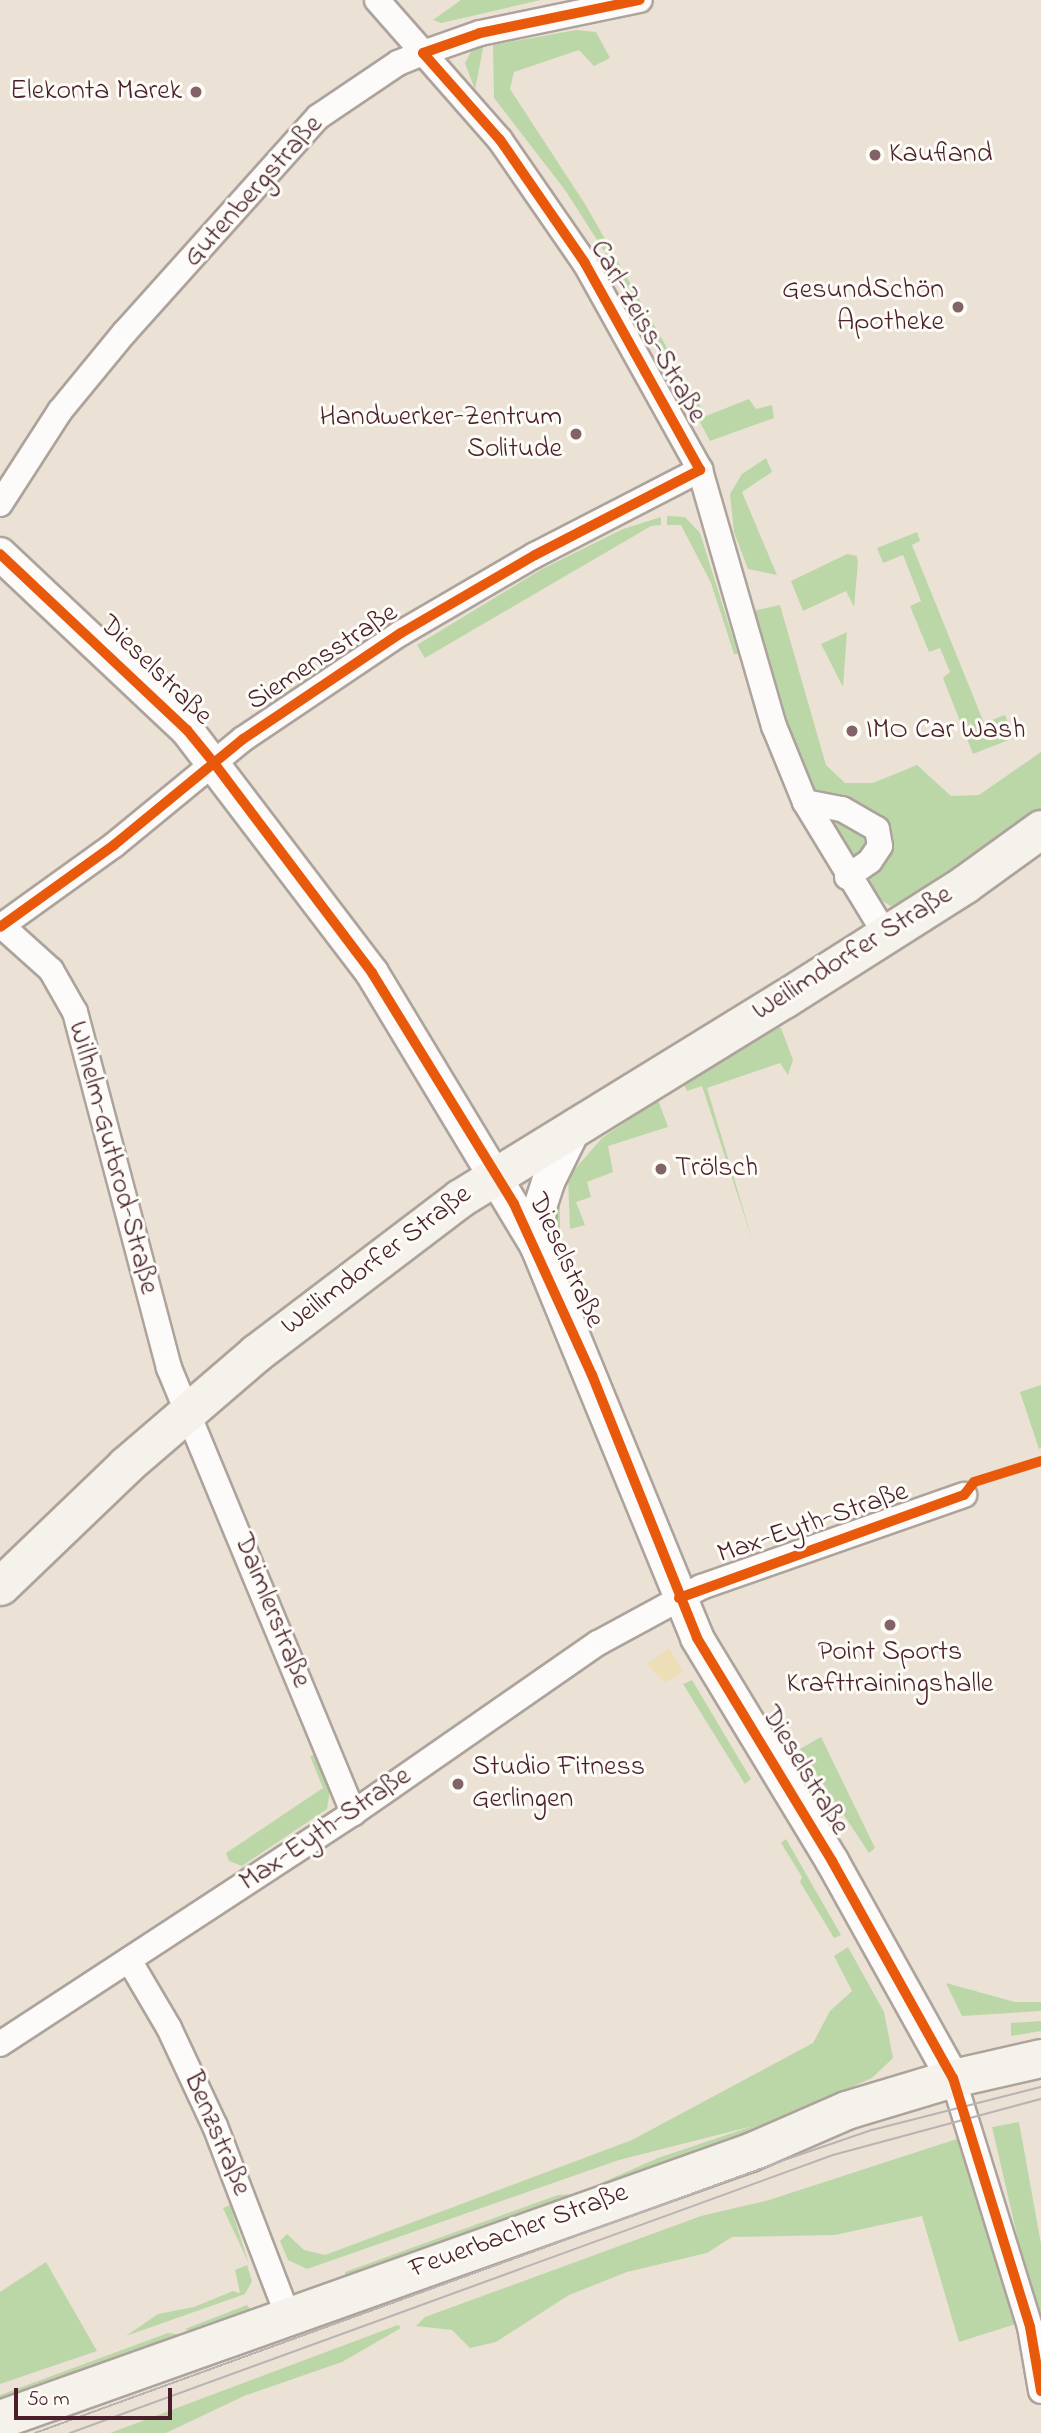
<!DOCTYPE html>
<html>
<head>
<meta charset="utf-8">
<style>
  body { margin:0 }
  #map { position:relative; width:1041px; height:2433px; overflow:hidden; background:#ebe2d5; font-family:"Indie Flower",sans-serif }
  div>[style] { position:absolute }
  .green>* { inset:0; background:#bcd7a7; transform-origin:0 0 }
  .sand>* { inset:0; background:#eddeb7 }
  .roads { filter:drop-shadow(2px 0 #ada39c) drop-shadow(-2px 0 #ada39c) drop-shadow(0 2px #ada39c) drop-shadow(0 -2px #ada39c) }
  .minor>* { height:24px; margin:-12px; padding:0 12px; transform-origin:12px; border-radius:12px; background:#fcfbf9 }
  .tertiary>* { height:32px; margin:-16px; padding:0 16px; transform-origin:16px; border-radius:16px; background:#fcfbf9 }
  .secondary>* { height:37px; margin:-18.5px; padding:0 18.5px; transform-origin:18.5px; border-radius:18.5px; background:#f5f1eb }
  .tram>* { height:2px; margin:-1px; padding:0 1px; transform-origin:1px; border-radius:1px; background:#bab3b3 }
  .cycleway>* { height:10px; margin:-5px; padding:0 5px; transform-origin:5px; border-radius:5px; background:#e8590c }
  .dots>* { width:19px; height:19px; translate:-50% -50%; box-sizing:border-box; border:4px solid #fdfcf7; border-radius:50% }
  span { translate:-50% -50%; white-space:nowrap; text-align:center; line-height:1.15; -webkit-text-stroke:6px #fdfcf7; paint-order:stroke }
  .poi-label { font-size:28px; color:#4a1f2b }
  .right { translate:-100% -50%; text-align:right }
  .left { translate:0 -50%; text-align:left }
  .street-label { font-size:28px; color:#4a1f2b }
  .scale { position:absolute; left:14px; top:2388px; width:158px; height:32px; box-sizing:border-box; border:4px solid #4a1f2b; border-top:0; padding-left:9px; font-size:21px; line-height:24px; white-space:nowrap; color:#4a1f2b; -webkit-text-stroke:5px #fdfcf7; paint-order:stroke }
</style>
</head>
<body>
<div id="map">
  <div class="green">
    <i style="clip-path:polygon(461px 0,541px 0,441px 23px,433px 20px)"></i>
    <i style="clip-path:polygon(576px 30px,596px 32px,610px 58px,594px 66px,579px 50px,514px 72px,510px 89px,585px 204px,706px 416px,749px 399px,756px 409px,772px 405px,774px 418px,710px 441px,633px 296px,565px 190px,494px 98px,493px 45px)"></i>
    <i style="clip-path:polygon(476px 42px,484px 43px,475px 90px,465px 63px)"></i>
    <i style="clip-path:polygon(766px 458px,772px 472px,742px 492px,777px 575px,748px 569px,734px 532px,730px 494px,742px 474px)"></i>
    <i style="clip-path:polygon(667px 516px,685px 517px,700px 533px,738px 654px,734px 654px,711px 583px,681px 525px,667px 525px)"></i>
    <i style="clip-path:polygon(661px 517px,661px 525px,651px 526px,425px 658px,417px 645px,542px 569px,623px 529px)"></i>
    <i style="clip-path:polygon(917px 532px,920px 541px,912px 545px,984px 723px,1005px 715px,1014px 738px,973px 754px,943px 678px,950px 672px,940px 648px,929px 652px,910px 606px,921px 601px,903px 555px,883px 563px,877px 548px)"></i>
    <i style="clip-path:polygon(847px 554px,857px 556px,858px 562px,854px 607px,846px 591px,803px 611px,791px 581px)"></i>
    <i style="clip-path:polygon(780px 605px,826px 765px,845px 783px,873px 783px,917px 765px,951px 796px,979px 795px,1041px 752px,1041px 827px,965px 884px,890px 906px,847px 877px,805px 802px,743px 613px)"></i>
    <i style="clip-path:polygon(847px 632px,843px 687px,821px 644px)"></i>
    <i style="clip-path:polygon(774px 1028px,781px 1028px,793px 1060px,788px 1075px,780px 1063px,707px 1088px,753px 1242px,702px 1086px,687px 1091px,683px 1083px)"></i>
    <i style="clip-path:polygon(658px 1100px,668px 1127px,608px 1146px,613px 1172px,587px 1182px,591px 1197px,576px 1202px,585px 1225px,570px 1229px,568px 1177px,602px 1138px)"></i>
    <i style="left:555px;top:1202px;width:5px;height:55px"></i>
    <i style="clip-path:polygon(1041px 1385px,1041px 1448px,1039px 1449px,1020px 1392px)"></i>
    <i style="clip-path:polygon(692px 1680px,751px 1779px,745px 1784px,683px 1684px)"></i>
    <i style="clip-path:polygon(821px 1737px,875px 1848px,869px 1853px,800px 1749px)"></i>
    <i style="clip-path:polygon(321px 1752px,332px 1779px,327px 1809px,242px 1866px,229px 1861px,226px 1853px,323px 1788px,310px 1756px)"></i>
    <i style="clip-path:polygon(794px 1757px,838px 1823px,819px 1807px,786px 1761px)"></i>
    <i style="clip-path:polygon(786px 1839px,841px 1935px,834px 1938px,800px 1882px,802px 1877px,781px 1843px)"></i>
    <i style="clip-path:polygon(848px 1947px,884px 2012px,893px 2058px,872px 2078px,734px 2139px,347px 2282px,345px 2272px,558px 2195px,576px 2194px,658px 2158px,753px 2126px,619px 2160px,307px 2269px,288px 2260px,280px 2241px,287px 2234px,304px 2250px,325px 2255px,632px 2140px,813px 2043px,830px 2011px,852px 1991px,834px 1956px)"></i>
    <i style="clip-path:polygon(946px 1983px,1015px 2002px,1041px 2002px,1041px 2011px,962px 2016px)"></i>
    <i style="clip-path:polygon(1041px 2021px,1041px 2031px,1011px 2036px,1011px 2023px)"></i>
    <i style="clip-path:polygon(1019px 2122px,1041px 2244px,1041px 2339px,992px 2127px)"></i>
    <i style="clip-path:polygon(963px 2137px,1019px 2323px,959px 2342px,922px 2216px,835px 2235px,732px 2237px,707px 2253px,627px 2272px,569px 2295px,496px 2342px,470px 2348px,452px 2330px,416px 2326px,425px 2317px,701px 2216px,769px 2200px)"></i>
    <i style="clip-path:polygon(230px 2205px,249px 2264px,223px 2208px)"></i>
    <i style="clip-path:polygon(46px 2262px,97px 2351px,0 2384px,0 2292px)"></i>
    <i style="clip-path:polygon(247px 2265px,252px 2281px,245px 2294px,126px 2336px,158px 2314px,194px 2307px,233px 2291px,240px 2293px,235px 2270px)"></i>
    <i style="clip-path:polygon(247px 2305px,251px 2310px,198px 2334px,185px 2329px)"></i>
    <i style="clip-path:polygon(398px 2325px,401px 2328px,342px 2362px,244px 2396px,166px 2433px,110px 2433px)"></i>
    <i style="clip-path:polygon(168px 2333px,182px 2335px,0 2405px,0 2395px)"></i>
  </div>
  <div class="sand">
    <i style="clip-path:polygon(669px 1648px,683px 1672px,665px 1683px,647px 1664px)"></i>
  </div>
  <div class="roads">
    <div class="minor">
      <i style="left:377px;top:0;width:186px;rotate:48.7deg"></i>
      <i style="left:500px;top:140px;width:150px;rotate:55.4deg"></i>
      <i style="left:585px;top:263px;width:237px;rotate:60.9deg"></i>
      <i style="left:700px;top:470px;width:266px;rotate:73.9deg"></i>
      <i style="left:774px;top:726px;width:82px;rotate:67.8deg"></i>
      <i style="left:805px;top:802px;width:156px;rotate:58.7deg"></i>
      <i style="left:0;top:504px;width:111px;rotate:-57.2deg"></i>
      <i style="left:60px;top:411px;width:102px;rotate:-50.6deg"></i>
      <i style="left:125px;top:332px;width:289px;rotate:-48.1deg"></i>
      <i style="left:318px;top:117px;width:97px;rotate:-34deg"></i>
      <i style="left:398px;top:63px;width:27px;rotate:-22deg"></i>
      <i style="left:423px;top:53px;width:60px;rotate:-19.3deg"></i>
      <i style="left:480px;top:33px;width:163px;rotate:-11.7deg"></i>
      <i style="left:805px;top:802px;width:38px;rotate:11deg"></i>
      <i style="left:842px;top:809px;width:40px;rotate:29.7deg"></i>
      <i style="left:877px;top:829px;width:17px;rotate:80deg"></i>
      <i style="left:880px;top:846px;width:18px;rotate:124deg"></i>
      <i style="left:870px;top:861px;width:28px;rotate:145deg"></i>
      <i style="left:2px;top:926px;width:66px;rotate:41.9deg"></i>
      <i style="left:51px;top:970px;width:48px;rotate:60.3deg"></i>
      <i style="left:75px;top:1012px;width:368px;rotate:75.2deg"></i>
      <i style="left:169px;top:1368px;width:482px;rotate:67.5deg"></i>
      <i style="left:0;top:927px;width:140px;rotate:-35.7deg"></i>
      <i style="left:114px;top:845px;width:167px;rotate:-39.4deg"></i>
      <i style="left:243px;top:739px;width:190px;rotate:-33.9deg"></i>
      <i style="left:401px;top:633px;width:155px;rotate:-30.2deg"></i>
      <i style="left:535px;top:555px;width:186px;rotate:-27.3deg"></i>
      <i style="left:129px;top:1960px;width:79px;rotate:59.5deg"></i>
      <i style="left:169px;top:2028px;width:108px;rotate:64.9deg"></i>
      <i style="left:215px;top:2126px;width:204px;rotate:69deg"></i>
      <i style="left:0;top:2044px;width:422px;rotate:-33.2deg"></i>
      <i style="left:353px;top:1813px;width:298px;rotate:-34.8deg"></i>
      <i style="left:598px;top:1643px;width:117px;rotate:-28.5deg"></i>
      <i style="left:701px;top:1587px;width:279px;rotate:-19.3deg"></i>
      <i style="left:953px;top:2078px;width:261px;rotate:72.8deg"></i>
      <i style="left:1030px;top:2327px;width:65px;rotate:80.2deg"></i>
    </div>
    <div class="tertiary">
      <i style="left:0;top:554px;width:257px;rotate:43.3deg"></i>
      <i style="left:187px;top:730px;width:305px;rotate:52.7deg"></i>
      <i style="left:372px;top:973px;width:320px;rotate:58.9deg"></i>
      <i style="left:537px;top:1247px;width:422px;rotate:67.7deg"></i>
      <i style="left:697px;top:1638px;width:261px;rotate:58.8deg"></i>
      <i style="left:832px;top:1861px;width:248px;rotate:60.9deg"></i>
      <i style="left:537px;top:1247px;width:40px;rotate:-85.7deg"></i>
      <i style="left:540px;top:1207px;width:26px;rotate:-72deg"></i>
      <i style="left:548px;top:1182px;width:64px;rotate:-63.8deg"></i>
    </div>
    <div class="secondary">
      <i style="left:0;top:1586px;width:175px;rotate:-43.8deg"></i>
      <i style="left:126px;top:1465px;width:172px;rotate:-40.7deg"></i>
      <i style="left:256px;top:1353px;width:256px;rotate:-37.2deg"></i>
      <i style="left:460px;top:1198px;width:380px;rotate:-31.6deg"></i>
      <i style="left:784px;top:999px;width:214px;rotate:-32.4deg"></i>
      <i style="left:965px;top:884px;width:94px;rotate:-35.9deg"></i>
      <i style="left:0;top:2419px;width:796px;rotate:-19.6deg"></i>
      <i style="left:750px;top:2152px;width:105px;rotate:-23.6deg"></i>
      <i style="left:846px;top:2110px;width:112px;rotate:-16.7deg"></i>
      <i style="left:953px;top:2078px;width:90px;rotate:-12.8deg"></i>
    </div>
  </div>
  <div class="tram">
    <i style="left:35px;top:2433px;width:804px;rotate:-20.01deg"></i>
    <i style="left:790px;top:2158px;width:87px;rotate:-18.9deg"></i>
    <i style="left:872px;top:2130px;width:174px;rotate:-14.3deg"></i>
    <i style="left:70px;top:2433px;width:812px;rotate:-20.02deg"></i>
    <i style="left:833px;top:2155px;width:215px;rotate:-15.1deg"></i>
  </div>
  <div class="cycleway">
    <i style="left:0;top:554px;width:257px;rotate:43.3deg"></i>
    <i style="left:187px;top:730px;width:43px;rotate:50.7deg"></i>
    <i style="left:214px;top:763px;width:263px;rotate:53deg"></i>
    <i style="left:372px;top:973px;width:271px;rotate:58.4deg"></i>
    <i style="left:514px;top:1204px;width:188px;rotate:65.5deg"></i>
    <i style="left:592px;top:1375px;width:283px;rotate:68.2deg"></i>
    <i style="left:697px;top:1638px;width:261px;rotate:58.8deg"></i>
    <i style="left:832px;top:1861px;width:248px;rotate:60.9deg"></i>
    <i style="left:953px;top:2078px;width:261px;rotate:72.8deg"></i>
    <i style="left:1030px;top:2327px;width:65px;rotate:80.2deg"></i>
    <i style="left:0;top:927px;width:140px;rotate:-35.7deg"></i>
    <i style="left:114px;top:845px;width:167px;rotate:-39.4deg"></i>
    <i style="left:243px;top:739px;width:190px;rotate:-33.9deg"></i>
    <i style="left:401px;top:633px;width:155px;rotate:-30.2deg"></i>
    <i style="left:535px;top:555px;width:186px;rotate:-27.3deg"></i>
    <i style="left:700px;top:470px;width:237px;rotate:-119.1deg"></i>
    <i style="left:585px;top:263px;width:150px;rotate:-124.6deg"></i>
    <i style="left:500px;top:140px;width:116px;rotate:-131.5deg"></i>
    <i style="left:423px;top:53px;width:60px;rotate:-19.3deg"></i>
    <i style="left:480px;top:33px;width:163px;rotate:-11.7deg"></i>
    <i style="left:679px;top:1598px;width:303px;rotate:-19.9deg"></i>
    <i style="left:964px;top:1495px;width:16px;rotate:-52deg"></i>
    <i style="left:974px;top:1482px;width:70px;rotate:-17.4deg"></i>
  </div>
  <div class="dots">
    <i style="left:196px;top:92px;background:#826366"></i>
    <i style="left:875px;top:155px;background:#826366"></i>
    <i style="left:958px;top:307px;background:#826366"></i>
    <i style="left:576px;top:434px;background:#826366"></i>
    <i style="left:852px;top:731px;background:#826366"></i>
    <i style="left:661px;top:1169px;background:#826366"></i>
    <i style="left:890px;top:1625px;background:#826366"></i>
    <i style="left:458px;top:1784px;background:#826366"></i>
  </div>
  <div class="poi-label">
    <span class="right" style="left:182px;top:92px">Elekonta Marek</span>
    <span class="left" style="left:889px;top:155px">Kaufland</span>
    <span class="right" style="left:944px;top:307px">GesundSchön<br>Apotheke</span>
    <span class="right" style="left:562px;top:434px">Handwerker-Zentrum<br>Solitude</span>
    <span class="left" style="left:866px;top:731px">IMO Car Wash</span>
    <span class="left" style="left:675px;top:1169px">Trölsch</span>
    <span style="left:890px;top:1669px">Point Sports<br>Krafttrainingshalle</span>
    <span class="left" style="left:472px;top:1784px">Studio Fitness<br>Gerlingen</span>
  </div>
  <div class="street-label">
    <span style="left:254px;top:192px;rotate:-48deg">Gutenbergstraße</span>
    <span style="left:647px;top:332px;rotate:60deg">Carl-Zeiss-Straße</span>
    <span style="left:323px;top:658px;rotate:-33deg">Siemensstraße</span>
    <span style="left:155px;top:671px;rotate:44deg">Dieselstraße</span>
    <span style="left:853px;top:954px;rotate:-32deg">Weilimdorfer Straße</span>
    <span style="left:112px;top:1158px;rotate:75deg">Wilhelm-Gutbrod-Straße</span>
    <span style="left:377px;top:1261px;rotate:-37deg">Weilimdorfer Straße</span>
    <span style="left:565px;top:1261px;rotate:65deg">Dieselstraße</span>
    <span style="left:813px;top:1524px;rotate:-19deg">Max-Eyth-Straße</span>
    <span style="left:271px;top:1611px;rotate:68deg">Daimlerstraße</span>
    <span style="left:804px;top:1771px;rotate:59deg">Dieselstraße</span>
    <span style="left:326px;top:1830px;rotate:-34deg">Max-Eyth-Straße</span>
    <span style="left:216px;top:2134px;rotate:67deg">Benzstraße</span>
    <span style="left:519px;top:2232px;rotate:-20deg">Feuerbacher Straße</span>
  </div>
  <div class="scale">50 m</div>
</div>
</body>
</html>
